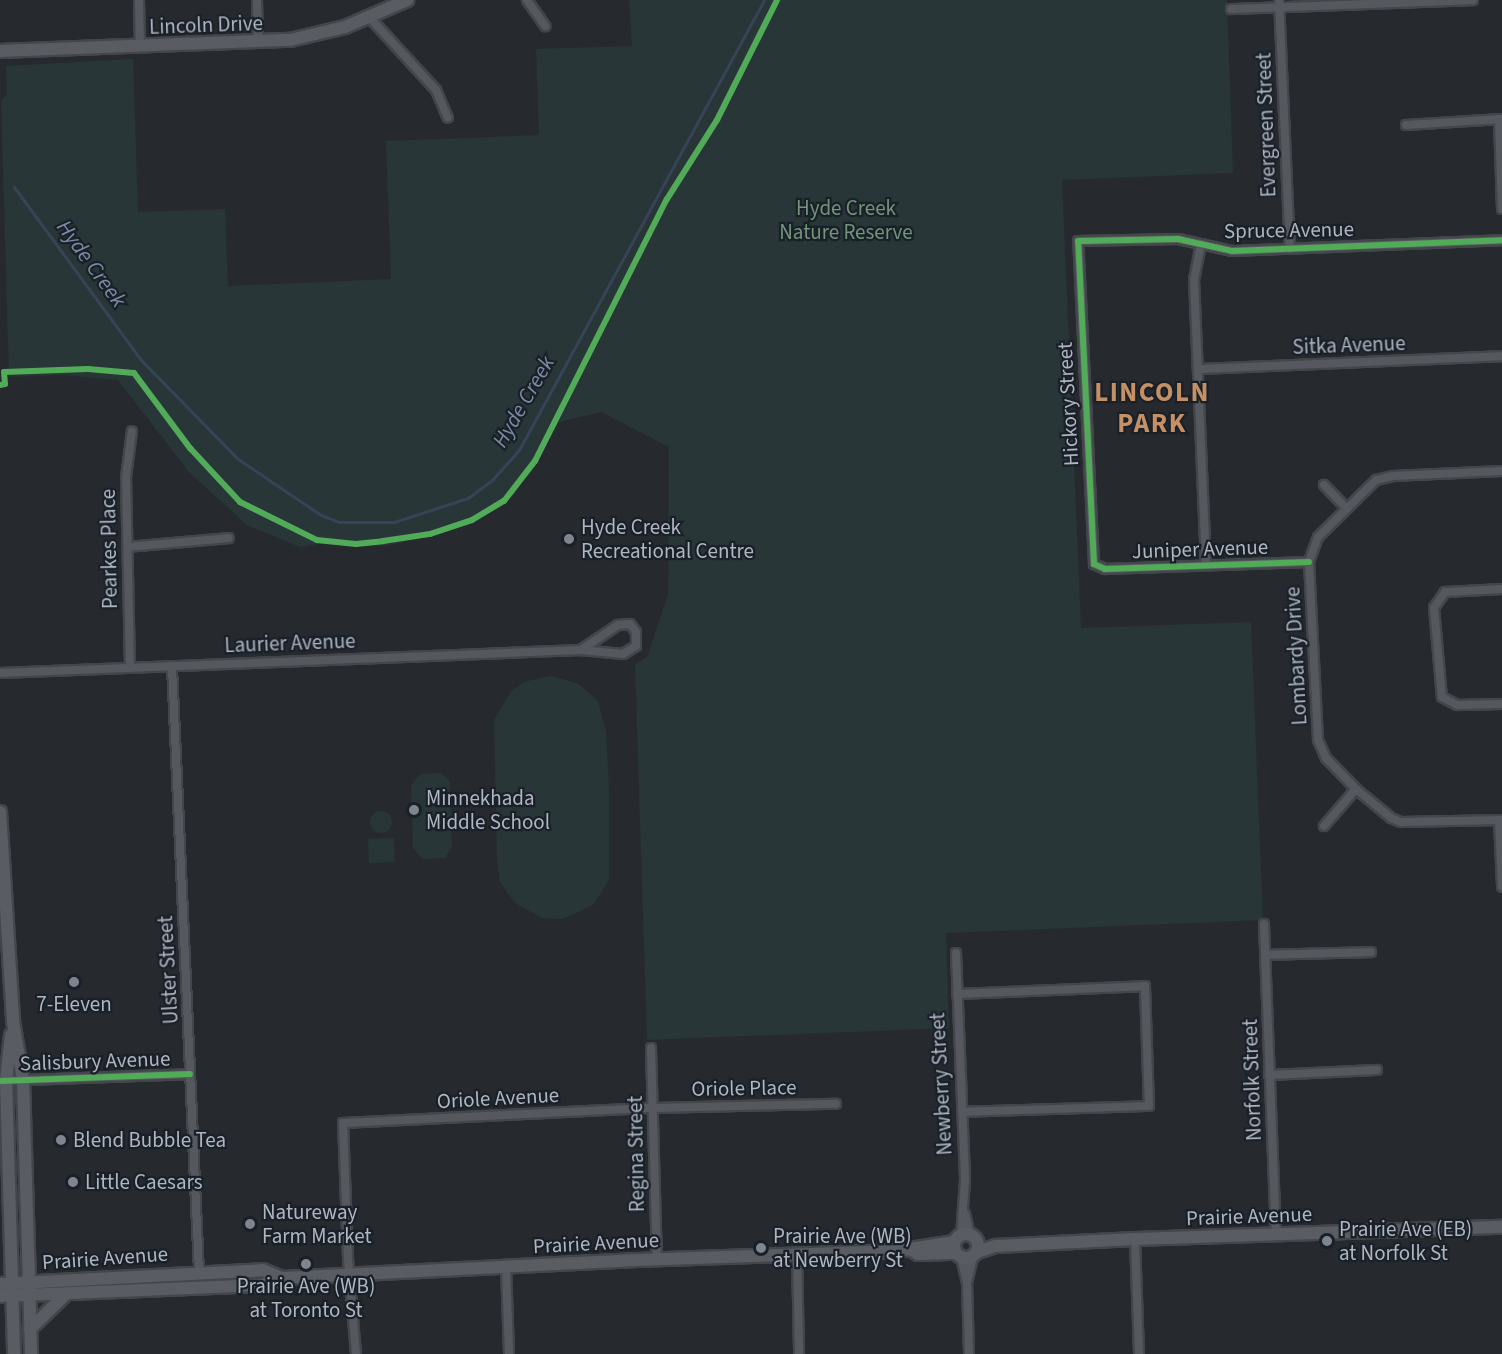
<!DOCTYPE html>
<html>
<head>
<meta charset="utf-8">
<style>
  body { margin:0 }
  #map { position:relative; width:1502px; height:1354px; overflow:hidden; background:#262a2f; font-family:"Source Sans 3",sans-serif }
  div>[style] { position:absolute }
  .green>* { inset:0; background:#283637; transform-origin:0 0 }
  .round { border-radius:50% }
  .stream>* { height:3px; margin:-1.5px; padding:0 1.5px; transform-origin:1.5px; border-radius:1.5px; background:#374357 }
  .roads { filter:drop-shadow(2px 0 #43464a) drop-shadow(-2px 0 #43464a) drop-shadow(0 2px #43464a) drop-shadow(0 -2px #43464a) }
  .street>* { height:8px; margin:-4px; padding:0 4px; transform-origin:4px; border-radius:4px; background:#55585e }
  .secondary>* { height:12px; margin:-6px; padding:0 6px; transform-origin:6px; border-radius:6px; background:#595c62 }
  .secondary>.ring { margin:-6px; padding:0; box-sizing:content-box; background:none; border:12px solid #595c62; border-radius:50% }
  .cycleway>* { height:6px; margin:-3px; padding:0 3px; transform-origin:3px; border-radius:3px; background:#51ab58 }
  .dots>* { width:16px; height:16px; translate:-50% -50%; box-sizing:border-box; border:3px solid #1a2028; border-radius:50% }
  span { translate:-50% -50%; white-space:nowrap; text-align:center; line-height:1.15; -webkit-text-stroke:4.5px #1a2028; paint-order:stroke }
  .street-label { font-size:21px; color:#afb5c1 }
  .park-label { font-size:21px; color:#71947a }
  .poi-label { font-size:21px; color:#afb5c1 }
  .left { translate:0 -50%; text-align:left }
  .water-label { font-size:22px; color:#7b8ca6; font-style:italic }
  .district-label { font-size:27px; color:#c49167; font-weight:700; letter-spacing:1.5px }
</style>
</head>
<body>
<div id="map">
  <div class="green">
    <i style="clip-path:polygon(629px 0,1227px 0,1233px 173px,1062px 180px,1081px 628px,1251px 622px,1263px 920px,946px 933px,949px 1028px,647px 1040px,635px 664px,647px 657px,668px 594px,669px 447px,601px 412px,559px 422px,515px 494px,476px 520px,437px 535px,385px 546px,318px 544px,300px 547px,247px 525px,189px 472px,118px 380px,63px 375px,9px 377px,1px 101px,7px 94px,6px 66px,133px 59px,138px 212px,225px 209px,228px 286px,391px 279px,386px 141px,539px 135px,536px 49px,632px 46px)"></i>
    <i style="clip-path:polygon(551px 676px,579px 684px,598px 701px,606px 732px,609px 785px,609px 880px,593px 905px,562px 919px,542px 918px,515px 903px,500px 882px,497px 860px,494px 720px,512px 690px,527px 681px)"></i>
    <i style="clip-path:polygon(442px 773px,450px 782px,452px 847px,445px 858px,422px 859px,413px 848px,411px 785px,420px 774px)"></i>
    <i class="round" style="left:370px;top:811px;width:22px;height:22px"></i>
    <i style="left:394px;top:838px;width:24px;height:26px;rotate:88deg"></i>
  </div>
  <div class="stream">
    <i style="left:14px;top:187px;width:216px;rotate:53.7deg"></i>
    <i style="left:142px;top:361px;width:137px;rotate:45.6deg"></i>
    <i style="left:238px;top:459px;width:100px;rotate:34deg"></i>
    <i style="left:321px;top:515px;width:19px;rotate:21deg"></i>
    <i style="left:339px;top:522px;width:55px"></i>
    <i style="left:394px;top:522px;width:78px;rotate:-18deg"></i>
    <i style="left:468px;top:498px;width:30px;rotate:-37deg"></i>
    <i style="left:492px;top:480px;width:40px;rotate:-48deg"></i>
    <i style="left:519px;top:450px;width:512px;rotate:-61.43deg"></i>
  </div>
  <div class="roads">
    <div class="street">
      <i style="left:139px;top:0;width:47px;rotate:88.8deg"></i>
      <i style="left:257px;top:0;width:43px;rotate:88.7deg"></i>
      <i style="left:527px;top:0;width:32px;rotate:55deg"></i>
      <i style="left:1279px;top:0;width:249px;rotate:87.5deg"></i>
      <i style="left:1231px;top:9px;width:242px;rotate:-2.1deg"></i>
      <i style="left:370px;top:18px;width:98px;rotate:47.5deg"></i>
      <i style="left:436px;top:90px;width:30px;rotate:67deg"></i>
      <i style="left:1499px;top:119px;width:90px;rotate:88.1deg"></i>
      <i style="left:1406px;top:125px;width:96px;rotate:-3.6deg"></i>
      <i style="left:1201px;top:244px;width:36px;rotate:101deg"></i>
      <i style="left:1194px;top:279px;width:286px;rotate:87.6deg"></i>
      <i style="left:1198px;top:369px;width:304px;rotate:-2.4deg"></i>
      <i style="left:1502px;top:471px;width:109px;rotate:177.4deg"></i>
      <i style="left:1393px;top:476px;width:17px;rotate:167deg"></i>
      <i style="left:1376px;top:480px;width:81px;rotate:135.5deg"></i>
      <i style="left:1318px;top:537px;width:27px;rotate:110deg"></i>
      <i style="left:1309px;top:562px;width:178px;rotate:87.1deg"></i>
      <i style="left:1318px;top:740px;width:20px;rotate:66deg"></i>
      <i style="left:1326px;top:758px;width:43px;rotate:45.9deg"></i>
      <i style="left:1356px;top:789px;width:45px;rotate:39.6deg"></i>
      <i style="left:1391px;top:818px;width:11px;rotate:22deg"></i>
      <i style="left:1401px;top:822px;width:101px;rotate:-1.1deg"></i>
      <i style="left:1324px;top:485px;width:32px;rotate:46deg"></i>
      <i style="left:128px;top:547px;width:101px;rotate:-5.1deg"></i>
      <i style="left:1309px;top:562px;width:204px;rotate:178deg"></i>
      <i style="left:1105px;top:569px;width:12px;rotate:-156deg"></i>
      <i style="left:1094px;top:564px;width:323px;rotate:-92.8deg"></i>
      <i style="left:1078px;top:241px;width:100px;rotate:-1.1deg"></i>
      <i style="left:1178px;top:239px;width:55px;rotate:12.5deg"></i>
      <i style="left:1232px;top:251px;width:270px;rotate:-2.3deg"></i>
      <i style="left:1502px;top:589px;width:57px;rotate:177deg"></i>
      <i style="left:1445px;top:592px;width:19px;rotate:125deg"></i>
      <i style="left:1434px;top:608px;width:89px;rotate:84.9deg"></i>
      <i style="left:1442px;top:697px;width:17px;rotate:28deg"></i>
      <i style="left:1457px;top:705px;width:45px;rotate:-1.3deg"></i>
      <i style="left:172px;top:666px;width:607px;rotate:87.45deg"></i>
      <i style="left:130px;top:668px;width:191px;rotate:-91.2deg"></i>
      <i style="left:126px;top:477px;width:46px;rotate:-82.6deg"></i>
      <i style="left:0;top:673px;width:581px;rotate:-2.27deg"></i>
      <i style="left:581px;top:650px;width:42px;rotate:5.4deg"></i>
      <i style="left:623px;top:654px;width:15px;rotate:-32deg"></i>
      <i style="left:636px;top:646px;width:14px;rotate:-90deg"></i>
      <i style="left:636px;top:632px;width:10px;rotate:-127deg"></i>
      <i style="left:630px;top:624px;width:12px;rotate:175deg"></i>
      <i style="left:618px;top:625px;width:45px;rotate:146deg"></i>
      <i style="left:1499px;top:820px;width:67px;rotate:87.4deg"></i>
      <i style="left:1324px;top:826px;width:49px;rotate:-49.1deg"></i>
      <i style="left:1264px;top:924px;width:310px;rotate:87.8deg"></i>
      <i style="left:956px;top:953px;width:227px;rotate:87.7deg"></i>
      <i style="left:965px;top:1180px;width:56px;rotate:94.1deg"></i>
      <i style="left:1265px;top:955px;width:106px;rotate:-1.6deg"></i>
      <i style="left:957px;top:994px;width:188px;rotate:-2.4deg"></i>
      <i style="left:1145px;top:986px;width:120px;rotate:88.1deg"></i>
      <i style="left:1149px;top:1106px;width:187px;rotate:178.2deg"></i>
      <i style="left:651px;top:1048px;width:211px;rotate:88.4deg"></i>
      <i style="left:1269px;top:1075px;width:108px;rotate:-2.7deg"></i>
      <i style="left:0;top:1081px;width:190px;rotate:-2.1deg"></i>
      <i style="left:965px;top:1214px;width:22px;rotate:77deg"></i>
      <i style="left:1135px;top:1239px;width:115px;rotate:88deg"></i>
      <i style="left:797px;top:1255px;width:99px;rotate:88.8deg"></i>
      <i style="left:961px;top:1257px;width:26px;rotate:77deg"></i>
      <i style="left:506px;top:1267px;width:87px;rotate:88deg"></i>
      <i style="left:356px;top:1354px;width:96px;rotate:-94.8deg"></i>
      <i style="left:348px;top:1258px;width:135px;rotate:-92.1deg"></i>
      <i style="left:343px;top:1123px;width:310px;rotate:-2.8deg"></i>
      <i style="left:653px;top:1108px;width:183px;rotate:-1.3deg"></i>
      <i style="left:969px;top:1354px;width:71px;rotate:-91.6deg"></i>
      <i style="left:967px;top:1283px;width:28px;rotate:-77deg"></i>
    </div>
    <div class="secondary">
      <i style="left:0;top:51px;width:290px;rotate:-2.2deg"></i>
      <i style="left:290px;top:40px;width:57px;rotate:-13.3deg"></i>
      <i style="left:345px;top:27px;width:68px;rotate:-23.5deg"></i>
      <i style="left:0;top:812px;width:209px;rotate:86.4deg"></i>
      <i style="left:13px;top:1021px;width:60px;rotate:80.4deg"></i>
      <i style="left:23px;top:1080px;width:274px;rotate:88.3deg"></i>
      <i style="left:11px;top:1035px;width:46px;rotate:96.2deg"></i>
      <i style="left:6px;top:1081px;width:273px;rotate:88.3deg"></i>
      <i class="ring" style="left:954px;top:1234px;width:12px;height:12px"></i>
      <i style="left:912px;top:1250px;width:7px;rotate:34deg"></i>
      <i style="left:918px;top:1254px;width:38px;rotate:-2deg"></i>
      <i style="left:977px;top:1252px;width:20px;rotate:-18deg"></i>
      <i style="left:996px;top:1246px;width:139px;rotate:-2.9deg"></i>
      <i style="left:1135px;top:1239px;width:367px;rotate:-1.9deg"></i>
      <i style="left:0;top:1284px;width:263px;rotate:-3deg"></i>
      <i style="left:263px;top:1270px;width:21px;rotate:23deg"></i>
      <i style="left:0;top:1296px;width:262px;rotate:-2.4deg"></i>
      <i style="left:262px;top:1285px;width:21px;rotate:-19deg"></i>
      <i style="left:282px;top:1278px;width:356px;rotate:-2.9deg"></i>
      <i style="left:638px;top:1260px;width:259px;rotate:-2deg"></i>
      <i style="left:897px;top:1251px;width:58px;rotate:-9deg"></i>
      <i style="left:30px;top:1329px;width:49px;rotate:-44.2deg"></i>
    </div>
  </div>
  <div class="cycleway">
    <i style="left:0;top:385px;width:5px;rotate:-11deg"></i>
    <i style="left:5px;top:384px;width:12px;rotate:-95deg"></i>
    <i style="left:4px;top:372px;width:84px;rotate:-2deg"></i>
    <i style="left:88px;top:369px;width:46px;rotate:5deg"></i>
    <i style="left:134px;top:373px;width:94px;rotate:53.3deg"></i>
    <i style="left:190px;top:448px;width:74px;rotate:47.2deg"></i>
    <i style="left:240px;top:502px;width:86px;rotate:26.3deg"></i>
    <i style="left:317px;top:540px;width:39px;rotate:6deg"></i>
    <i style="left:356px;top:544px;width:27px;rotate:-6deg"></i>
    <i style="left:383px;top:541px;width:48px;rotate:-8.5deg"></i>
    <i style="left:430px;top:534px;width:44px;rotate:-18.4deg"></i>
    <i style="left:472px;top:520px;width:37px;rotate:-31deg"></i>
    <i style="left:504px;top:501px;width:51px;rotate:-52.2deg"></i>
    <i style="left:535px;top:461px;width:293px;rotate:-63.3deg"></i>
    <i style="left:667px;top:199px;width:93px;rotate:-57.7deg"></i>
    <i style="left:717px;top:120px;width:134px;rotate:-63.4deg"></i>
    <i style="left:1309px;top:562px;width:204px;rotate:178deg"></i>
    <i style="left:1105px;top:569px;width:12px;rotate:-156deg"></i>
    <i style="left:1094px;top:564px;width:323px;rotate:-92.8deg"></i>
    <i style="left:1078px;top:241px;width:100px;rotate:-1.1deg"></i>
    <i style="left:1178px;top:239px;width:55px;rotate:12.5deg"></i>
    <i style="left:1232px;top:251px;width:270px;rotate:-2.3deg"></i>
    <i style="left:0;top:1081px;width:190px;rotate:-2.1deg"></i>
  </div>
  <div class="dots">
    <i style="left:569px;top:539px;background:#7f848e"></i>
    <i style="left:414px;top:810px;background:#7f848e"></i>
    <i style="left:74px;top:982px;background:#7f848e"></i>
    <i style="left:61px;top:1140px;background:#7f848e"></i>
    <i style="left:73px;top:1182px;background:#7f848e"></i>
    <i style="left:250px;top:1224px;background:#7f848e"></i>
    <i style="left:1327px;top:1241px;background:#7f848e"></i>
    <i style="left:761px;top:1248px;background:#7f848e"></i>
    <i style="left:306px;top:1264px;background:#7f848e"></i>
  </div>
  <div class="street-label">
    <span style="left:206px;top:25px;rotate:-2deg">Lincoln Drive</span>
    <span style="left:1266px;top:125px;rotate:-92deg">Evergreen Street</span>
    <span style="left:1289px;top:230px;rotate:-1deg">Spruce Avenue</span>
    <span style="left:1349px;top:345px;rotate:-2deg">Sitka Avenue</span>
    <span style="left:1068px;top:404px;rotate:-93deg">Hickory Street</span>
    <span style="left:109px;top:549px;rotate:-91deg">Pearkes Place</span>
    <span style="left:1200px;top:549px;rotate:-2deg">Juniper Avenue</span>
    <span style="left:290px;top:643px;rotate:-2deg">Laurier Avenue</span>
    <span style="left:1296px;top:656px;rotate:-93deg">Lombardy Drive</span>
    <span style="left:168px;top:970px;rotate:-93deg">Ulster Street</span>
    <span style="left:95px;top:1061px;rotate:-2deg">Salisbury Avenue</span>
    <span style="left:1252px;top:1080px;rotate:-92deg">Norfolk Street</span>
    <span style="left:941px;top:1084px;rotate:-93deg">Newberry Street</span>
    <span style="left:744px;top:1088px;rotate:-1deg">Oriole Place</span>
    <span style="left:498px;top:1098px;rotate:-3deg">Oriole Avenue</span>
    <span style="left:636px;top:1154px;rotate:-91deg">Regina Street</span>
    <span style="left:1249px;top:1216px;rotate:-2deg">Prairie Avenue</span>
    <span style="left:596px;top:1243px;rotate:-3deg">Prairie Avenue</span>
    <span style="left:105px;top:1258px;rotate:-4deg">Prairie Avenue</span>
  </div>
  <div class="park-label">
    <span style="left:846px;top:220px">Hyde Creek<br>Nature Reserve</span>
  </div>
  <div class="poi-label">
    <span class="left" style="left:581px;top:539px">Hyde Creek<br>Recreational Centre</span>
    <span class="left" style="left:426px;top:810px">Minnekhada<br>Middle School</span>
    <span style="left:74px;top:1004px">7-Eleven</span>
    <span class="left" style="left:73px;top:1140px">Blend Bubble Tea</span>
    <span class="left" style="left:85px;top:1182px">Little Caesars</span>
    <span class="left" style="left:262px;top:1224px">Natureway<br>Farm Market</span>
    <span class="left" style="left:1339px;top:1241px">Prairie Ave (EB)<br>at Norfolk St</span>
    <span class="left" style="left:773px;top:1248px">Prairie Ave (WB)<br>at Newberry St</span>
    <span style="left:306px;top:1298px">Prairie Ave (WB)<br>at Toronto St</span>
  </div>
  <div class="water-label">
    <span style="left:91px;top:264px;rotate:54deg">Hyde Creek</span>
    <span style="left:524px;top:402px;rotate:-60deg">Hyde Creek</span>
  </div>
  <div class="district-label">
    <span style="left:1152px;top:408px">LINCOLN<br>PARK</span>
  </div>
</div>
</body>
</html>
